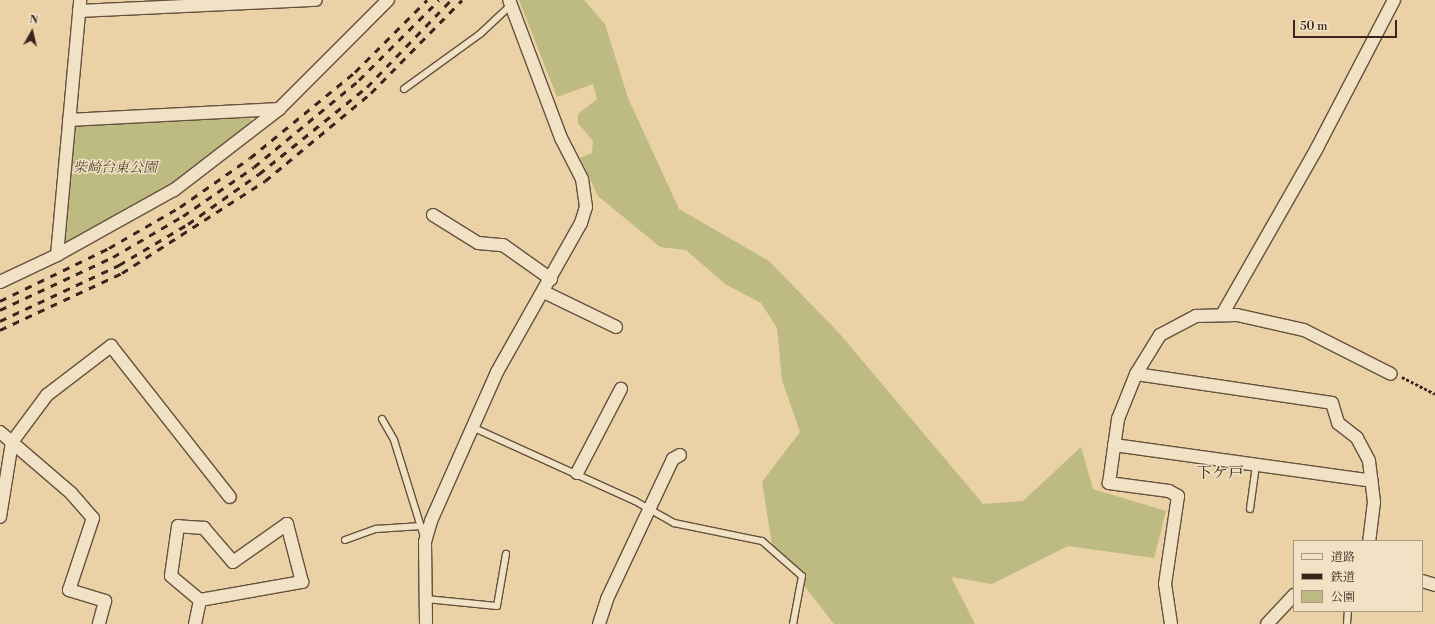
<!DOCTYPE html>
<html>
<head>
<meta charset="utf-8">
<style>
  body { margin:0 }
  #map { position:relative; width:1435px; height:624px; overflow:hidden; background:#ead2a6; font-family:"Libre Bodoni","Noto Serif JP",serif }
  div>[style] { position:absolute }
  .green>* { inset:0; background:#bdba82 }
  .path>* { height:2.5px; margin-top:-1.25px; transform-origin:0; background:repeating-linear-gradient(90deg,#38261c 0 3px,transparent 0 5px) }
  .roads { filter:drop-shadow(1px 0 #64513e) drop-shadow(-1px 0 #64513e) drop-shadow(0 1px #64513e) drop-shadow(0 -1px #64513e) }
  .lane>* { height:6px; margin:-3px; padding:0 3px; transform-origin:3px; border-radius:3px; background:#f1e2c5 }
  .street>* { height:12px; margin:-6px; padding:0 6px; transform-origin:6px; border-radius:6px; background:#f1e2c5 }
  .rail>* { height:3px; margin-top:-1.5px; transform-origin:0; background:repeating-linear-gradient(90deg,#38261c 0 7px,transparent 0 14px) }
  span { translate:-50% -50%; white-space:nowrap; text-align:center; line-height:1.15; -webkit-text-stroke:3px #f1e2c5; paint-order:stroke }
  .park-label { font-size:14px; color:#594b36; font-style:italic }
  .quarter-label { font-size:16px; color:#38261c }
  .legend { position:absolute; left:1293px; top:540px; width:130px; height:72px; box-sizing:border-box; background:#f1e2c5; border:1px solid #a79781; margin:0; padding:5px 7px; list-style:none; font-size:12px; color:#38261c }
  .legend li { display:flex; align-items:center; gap:8px; height:20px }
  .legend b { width:20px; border:1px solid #a79781 }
  .north { position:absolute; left:12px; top:12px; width:40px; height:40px; -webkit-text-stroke:3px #f1e2c5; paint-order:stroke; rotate:8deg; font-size:11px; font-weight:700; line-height:16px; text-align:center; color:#38261c }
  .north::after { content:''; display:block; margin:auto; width:14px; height:18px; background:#38261c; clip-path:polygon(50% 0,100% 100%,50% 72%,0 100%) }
  .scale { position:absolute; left:1293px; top:20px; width:104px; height:18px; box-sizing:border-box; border:2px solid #38261c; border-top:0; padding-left:5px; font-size:12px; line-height:14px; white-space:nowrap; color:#38261c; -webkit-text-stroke:3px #f1e2c5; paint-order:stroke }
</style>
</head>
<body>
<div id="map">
  <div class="green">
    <i style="clip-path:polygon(519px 0,584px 0,605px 24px,628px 98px,679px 209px,769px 261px,839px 333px,983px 504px,1023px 501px,1081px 447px,1093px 489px,1166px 511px,1154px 558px,1068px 546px,992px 584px,951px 577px,975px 624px,834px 624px,772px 544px,762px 482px,800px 432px,782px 380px,777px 328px,761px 303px,725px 284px,686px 250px,660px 247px,598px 196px,580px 158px,592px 153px,593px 141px,578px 123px,578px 114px,597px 99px,593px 84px,557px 97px)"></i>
    <i style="clip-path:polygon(247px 115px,252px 121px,188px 172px,142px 203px,63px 246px,74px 126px)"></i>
  </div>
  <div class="path">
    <i style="left:1402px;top:377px;width:37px;rotate:27deg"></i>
  </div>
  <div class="roads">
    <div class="lane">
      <i style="left:404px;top:89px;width:94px;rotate:-35.9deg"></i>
      <i style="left:480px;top:34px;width:42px;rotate:-43.1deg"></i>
      <i style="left:382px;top:419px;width:24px;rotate:60deg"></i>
      <i style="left:394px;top:440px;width:102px;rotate:72.8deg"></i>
      <i style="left:472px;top:427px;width:179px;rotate:24.4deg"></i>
      <i style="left:635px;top:501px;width:45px;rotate:29.4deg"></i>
      <i style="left:674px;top:523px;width:90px;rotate:11.6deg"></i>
      <i style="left:762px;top:541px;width:53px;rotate:41.2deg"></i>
      <i style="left:802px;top:576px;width:49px;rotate:100.6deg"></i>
      <i style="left:1250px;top:509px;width:44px;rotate:-82.2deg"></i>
      <i style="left:345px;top:540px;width:33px;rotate:-20deg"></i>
      <i style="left:376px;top:529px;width:45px;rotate:-3.8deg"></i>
      <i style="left:426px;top:599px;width:71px;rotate:5.6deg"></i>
      <i style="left:497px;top:606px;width:53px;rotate:-80.2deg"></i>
      <i style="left:1347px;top:624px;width:13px;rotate:-86deg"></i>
    </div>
    <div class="street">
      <i style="left:79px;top:11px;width:237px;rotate:-2.7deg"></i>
      <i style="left:69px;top:120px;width:210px;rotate:-3deg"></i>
      <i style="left:433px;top:215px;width:53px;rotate:31.9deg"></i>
      <i style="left:478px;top:243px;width:25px;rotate:5deg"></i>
      <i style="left:503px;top:245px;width:59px;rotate:35.3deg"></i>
      <i style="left:57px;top:255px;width:256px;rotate:-84.8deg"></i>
      <i style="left:0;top:282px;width:63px;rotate:-25.3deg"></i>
      <i style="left:57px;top:255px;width:134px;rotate:-29.1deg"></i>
      <i style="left:174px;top:190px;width:133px;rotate:-37.6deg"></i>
      <i style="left:279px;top:109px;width:154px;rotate:-45deg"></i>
      <i style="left:544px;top:292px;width:80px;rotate:25.9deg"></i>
      <i style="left:1223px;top:313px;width:190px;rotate:-60.3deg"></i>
      <i style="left:1317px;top:148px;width:167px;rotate:-62.5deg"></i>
      <i style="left:1136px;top:374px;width:198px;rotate:8.4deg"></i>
      <i style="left:1332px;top:403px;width:21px;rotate:73deg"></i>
      <i style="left:1338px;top:423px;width:24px;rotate:38deg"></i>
      <i style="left:1357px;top:438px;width:26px;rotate:62deg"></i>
      <i style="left:1369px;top:461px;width:41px;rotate:83deg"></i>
      <i style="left:1374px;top:502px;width:39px;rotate:97deg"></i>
      <i style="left:0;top:432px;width:94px;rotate:40.7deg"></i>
      <i style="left:71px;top:493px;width:33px;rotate:49deg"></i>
      <i style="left:93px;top:518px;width:76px;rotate:108.4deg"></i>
      <i style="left:69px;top:590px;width:38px;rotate:17deg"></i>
      <i style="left:105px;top:601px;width:24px;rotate:105deg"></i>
      <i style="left:1114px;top:445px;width:260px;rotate:7.9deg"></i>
      <i style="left:577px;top:473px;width:95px;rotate:-62.4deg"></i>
      <i style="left:0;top:517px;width:76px;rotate:-80.9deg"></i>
      <i style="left:12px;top:442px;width:59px;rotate:-53.3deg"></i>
      <i style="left:47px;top:395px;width:81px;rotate:-37.4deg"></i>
      <i style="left:111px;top:346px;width:192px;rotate:51.8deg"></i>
      <i style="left:1422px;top:581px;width:14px;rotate:17deg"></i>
      <i style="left:195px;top:624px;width:25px;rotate:-78deg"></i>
      <i style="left:200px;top:600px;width:104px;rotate:-10deg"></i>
      <i style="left:302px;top:582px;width:60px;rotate:-104.5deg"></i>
      <i style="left:287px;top:524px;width:66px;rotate:144.9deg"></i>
      <i style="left:233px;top:562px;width:45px;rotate:-130.5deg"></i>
      <i style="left:204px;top:528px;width:26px;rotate:-176deg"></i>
      <i style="left:178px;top:526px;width:50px;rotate:98deg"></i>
      <i style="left:171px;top:576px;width:38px;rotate:40deg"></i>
      <i style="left:426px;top:624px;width:82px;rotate:-90.7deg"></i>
      <i style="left:425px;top:542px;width:22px;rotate:-74deg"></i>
      <i style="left:431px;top:521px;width:163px;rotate:-66.1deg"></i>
      <i style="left:497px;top:372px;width:171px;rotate:-60.6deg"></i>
      <i style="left:581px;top:223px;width:17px;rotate:-73deg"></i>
      <i style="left:586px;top:207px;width:28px;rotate:-98deg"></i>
      <i style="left:582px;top:179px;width:46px;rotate:-117.1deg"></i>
      <i style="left:561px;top:138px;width:147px;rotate:-110.6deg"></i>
      <i style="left:599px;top:624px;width:26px;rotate:-72deg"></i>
      <i style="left:607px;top:599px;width:155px;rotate:-64.8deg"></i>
      <i style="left:673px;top:459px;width:8px;rotate:-30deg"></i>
      <i style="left:1171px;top:624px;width:40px;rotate:-98.5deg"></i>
      <i style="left:1165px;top:584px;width:89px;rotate:-81.6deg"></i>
      <i style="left:1178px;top:496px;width:10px;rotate:-151deg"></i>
      <i style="left:1169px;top:491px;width:61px;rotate:-172.4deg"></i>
      <i style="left:1109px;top:483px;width:65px;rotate:-82deg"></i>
      <i style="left:1118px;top:419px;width:48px;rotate:-68.2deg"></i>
      <i style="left:1136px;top:374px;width:46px;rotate:-58.4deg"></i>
      <i style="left:1160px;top:335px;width:41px;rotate:-27.8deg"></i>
      <i style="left:1196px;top:316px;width:41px;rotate:-1.4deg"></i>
      <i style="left:1237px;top:315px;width:69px;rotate:12.6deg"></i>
      <i style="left:1304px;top:330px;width:97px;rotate:26.8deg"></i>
      <i style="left:1267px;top:624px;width:40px;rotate:-47deg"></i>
    </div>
  </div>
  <div class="rail">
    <i style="left:0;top:301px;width:121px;rotate:-25.9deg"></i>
    <i style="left:109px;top:248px;width:82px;rotate:-30deg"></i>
    <i style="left:180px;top:207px;width:85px;rotate:-35deg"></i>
    <i style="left:250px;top:158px;width:136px;rotate:-39.3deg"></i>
    <i style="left:355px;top:72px;width:102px;rotate:-45deg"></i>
    <i style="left:0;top:310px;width:125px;rotate:-25.1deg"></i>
    <i style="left:113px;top:257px;width:81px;rotate:-30.4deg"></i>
    <i style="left:183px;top:216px;width:86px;rotate:-34.6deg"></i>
    <i style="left:254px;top:167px;width:136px;rotate:-39.6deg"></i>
    <i style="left:359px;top:80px;width:113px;rotate:-45deg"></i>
    <i style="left:0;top:321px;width:132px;rotate:-25.2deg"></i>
    <i style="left:119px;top:265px;width:80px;rotate:-30.7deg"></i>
    <i style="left:188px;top:224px;width:87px;rotate:-35.2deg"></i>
    <i style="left:259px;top:174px;width:139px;rotate:-38.9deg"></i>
    <i style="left:367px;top:87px;width:121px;rotate:-46deg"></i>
    <i style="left:0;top:330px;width:135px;rotate:-25deg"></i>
    <i style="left:122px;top:273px;width:170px;rotate:-32.8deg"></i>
    <i style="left:265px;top:181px;width:138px;rotate:-39.7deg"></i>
    <i style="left:371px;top:93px;width:130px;rotate:-45.6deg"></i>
  </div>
  <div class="park-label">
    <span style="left:115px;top:168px">柴崎台東公園</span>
  </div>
  <div class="quarter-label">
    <span style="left:1220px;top:473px">下ケ戸</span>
  </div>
  <ul class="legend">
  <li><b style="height:5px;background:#f1e2c5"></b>道路</li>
  <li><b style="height:5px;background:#38261c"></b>鉄道</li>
  <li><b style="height:11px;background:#bdba82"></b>公園</li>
  </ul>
  <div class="north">N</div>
  <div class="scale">50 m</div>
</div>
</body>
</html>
